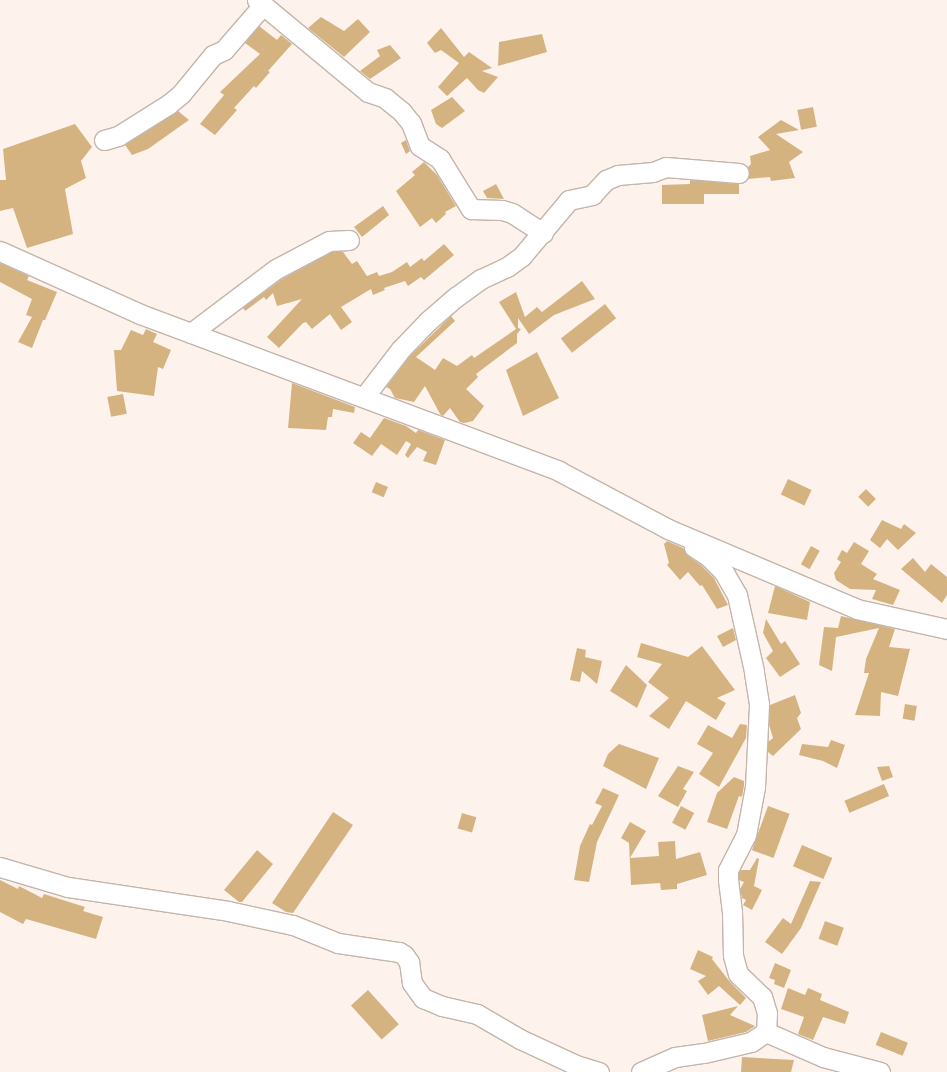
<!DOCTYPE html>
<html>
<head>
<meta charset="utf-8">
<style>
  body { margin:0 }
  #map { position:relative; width:947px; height:1072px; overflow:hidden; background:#fef3ec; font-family:"Golos Text",sans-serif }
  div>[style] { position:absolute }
  .building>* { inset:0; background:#d5b380; transform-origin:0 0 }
  .roads { filter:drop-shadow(1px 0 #c2b5ac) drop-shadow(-1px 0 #c2b5ac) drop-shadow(0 1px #c2b5ac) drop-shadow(0 -1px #c2b5ac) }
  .minor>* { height:19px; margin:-9.5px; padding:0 9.5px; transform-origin:9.5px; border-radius:9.5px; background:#fff }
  span { translate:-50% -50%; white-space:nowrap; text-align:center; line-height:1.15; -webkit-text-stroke:5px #fff; paint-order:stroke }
</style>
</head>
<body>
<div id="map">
  <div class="building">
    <i style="clip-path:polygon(321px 17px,344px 31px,358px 19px,370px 32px,344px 57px,308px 28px)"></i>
    <i style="clip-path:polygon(259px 26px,277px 40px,281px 35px,292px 44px,268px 71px,270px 72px,256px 88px,254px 86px,234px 108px,237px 110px,215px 135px,200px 124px,224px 95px,220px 92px,260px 54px,245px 43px)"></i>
    <i style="clip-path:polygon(441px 28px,464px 57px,469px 52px,492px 68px,482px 71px,498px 77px,484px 93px,478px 90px,467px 78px,447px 96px,438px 87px,459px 63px,441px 50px,435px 53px,427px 43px)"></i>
    <i style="clip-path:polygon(542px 34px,547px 52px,498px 66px,499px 42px)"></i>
    <i style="clip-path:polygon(390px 45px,401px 58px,370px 79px,360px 71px,380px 56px,377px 50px)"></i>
    <i style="clip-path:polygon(452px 97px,465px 111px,442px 128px,436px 124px,431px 110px)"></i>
    <i style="left:813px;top:107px;width:20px;height:16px;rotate:79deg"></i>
    <i style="clip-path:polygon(178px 111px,189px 120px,148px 149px,132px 155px,125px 145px)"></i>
    <i style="clip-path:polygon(781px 120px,799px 130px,776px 134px,803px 152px,789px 162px,795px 178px,771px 181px,770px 177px,748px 179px,750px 173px,748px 167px,751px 164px,750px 156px,770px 150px,758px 137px)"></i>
    <i style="clip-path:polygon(75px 124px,92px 147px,81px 161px,86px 178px,65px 189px,73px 234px,27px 248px,13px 208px,0 211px,0 180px,6px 180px,3px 149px)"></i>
    <i style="clip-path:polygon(406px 140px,410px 151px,406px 154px,401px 143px)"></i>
    <i style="clip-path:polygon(424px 162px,437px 175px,456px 206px,445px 212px,446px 214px,436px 223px,432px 218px,420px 227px,396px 191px,415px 175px,412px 172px)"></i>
    <i style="clip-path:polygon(690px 180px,739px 184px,739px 194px,704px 194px,704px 204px,662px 204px,662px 185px,690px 184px)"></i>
    <i style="clip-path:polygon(496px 184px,504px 199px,487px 198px,483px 191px)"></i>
    <i style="clip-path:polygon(383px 206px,389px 215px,362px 237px,354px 227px)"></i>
    <i style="clip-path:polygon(444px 244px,454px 255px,424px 280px,421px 277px,408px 286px,405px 281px,384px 288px,385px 290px,373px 295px,371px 289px,341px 307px,352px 322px,341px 330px,330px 314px,312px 329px,306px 322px,303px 323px,279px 348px,267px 337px,302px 299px,277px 306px,273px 293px,266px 300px,264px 297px,245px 311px,243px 308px,282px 279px,332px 252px,343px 252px,352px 264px,357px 261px,367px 276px,377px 272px,379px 276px,392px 272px,407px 262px,410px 267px,422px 258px,424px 261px)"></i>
    <i style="clip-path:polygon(0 263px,29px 276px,27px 280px,57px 292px,45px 320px,43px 320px,32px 348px,18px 342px,32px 317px,26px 315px,32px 299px,0 282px)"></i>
    <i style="clip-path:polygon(582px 281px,595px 299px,554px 315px,529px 334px,518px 318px,518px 328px,521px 329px,517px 334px,517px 343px,476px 374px,478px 377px,466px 389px,484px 406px,473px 421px,464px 423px,460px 422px,450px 408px,443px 416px,440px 414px,425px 386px,414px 402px,395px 398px,390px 389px,386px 387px,410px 356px,451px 316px,455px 321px,416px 357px,435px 370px,443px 358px,457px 366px,472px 355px,474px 358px,516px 329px,499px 302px,516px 292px,525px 317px,537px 307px,542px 312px)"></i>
    <i style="left:605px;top:304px;width:18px;height:56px;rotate:52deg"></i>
    <i style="clip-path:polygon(146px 329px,157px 334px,153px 342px,171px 350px,163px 369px,158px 367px,154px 396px,117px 391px,114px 350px,121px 350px,131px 330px,143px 335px)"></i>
    <i style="clip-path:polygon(537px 352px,559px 398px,523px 416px,506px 370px)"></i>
    <i style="clip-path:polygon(292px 383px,355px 407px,354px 413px,333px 409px,332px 417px,328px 417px,326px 430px,288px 428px)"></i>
    <i style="left:123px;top:394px;width:20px;height:16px;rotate:79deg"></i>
    <i style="clip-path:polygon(384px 418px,406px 426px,416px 433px,418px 430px,445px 440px,436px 465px,423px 461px,427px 452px,417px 447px,408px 458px,405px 455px,411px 444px,406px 441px,397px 455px,381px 444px,372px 456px,353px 443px,361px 432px,370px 438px)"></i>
    <i style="left:788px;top:479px;width:26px;height:17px;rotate:25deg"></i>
    <i style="left:376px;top:482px;width:13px;height:11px;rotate:23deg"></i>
    <i style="left:866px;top:489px;width:14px;height:11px;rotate:45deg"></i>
    <i style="clip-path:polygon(882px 520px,901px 529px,904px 524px,916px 533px,898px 550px,887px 539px,880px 548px,870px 540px)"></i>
    <i style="clip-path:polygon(667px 541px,683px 548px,688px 556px,701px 565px,714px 578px,728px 605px,717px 609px,702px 585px,700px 586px,688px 572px,680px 580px,667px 565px,669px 563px,664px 544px)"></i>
    <i style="clip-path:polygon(854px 542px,869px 551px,861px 564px,877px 574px,873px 579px,900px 590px,893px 605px,872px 599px,876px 590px,850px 589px,836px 580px,834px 573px,841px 562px,837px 559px,842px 550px,847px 553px)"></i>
    <i style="left:811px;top:546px;width:10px;height:21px;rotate:29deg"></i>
    <i style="clip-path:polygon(913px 558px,925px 572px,931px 564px,947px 577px,947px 595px,942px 603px,901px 569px)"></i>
    <i style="clip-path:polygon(775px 586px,810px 602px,807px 620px,768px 613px)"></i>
    <i style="clip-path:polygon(841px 616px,895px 629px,889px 647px,910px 649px,898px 696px,881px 692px,880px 716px,855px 715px,869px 673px,864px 673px,866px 659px,879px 628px,836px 637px,832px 671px,819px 665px,824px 627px,838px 628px)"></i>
    <i style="clip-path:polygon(766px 619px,781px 644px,785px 641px,800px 664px,780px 677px,766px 658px,773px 651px,763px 633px)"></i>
    <i style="clip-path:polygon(733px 628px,736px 640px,723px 647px,717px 636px)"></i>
    <i style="clip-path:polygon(641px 643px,688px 657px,702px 646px,735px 690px,717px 698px,726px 703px,716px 720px,686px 701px,669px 729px,649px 716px,669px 698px,648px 682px,662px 664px,637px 657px)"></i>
    <i style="clip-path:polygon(577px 648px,586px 650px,585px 657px,602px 661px,597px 684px,582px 671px,580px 682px,570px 680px)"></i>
    <i style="clip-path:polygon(626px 665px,647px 685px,637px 708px,610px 691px)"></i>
    <i style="clip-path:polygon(795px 695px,801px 713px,797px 718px,801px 729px,773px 756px,768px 752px,768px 742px,773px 738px,769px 725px,770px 705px)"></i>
    <i style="left:905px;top:704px;width:12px;height:15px;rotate:9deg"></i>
    <i style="clip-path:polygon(740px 724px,747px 725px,746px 738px,719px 787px,699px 774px,713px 753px,697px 744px,708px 725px,732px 738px)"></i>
    <i style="clip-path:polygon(831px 740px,845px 745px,837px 768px,823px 761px,799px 755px,802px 744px,828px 747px)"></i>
    <i style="clip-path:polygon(619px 744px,659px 758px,646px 789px,603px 766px,608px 754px)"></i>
    <i style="clip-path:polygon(678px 766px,694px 772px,683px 789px,687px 791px,678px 807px,658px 796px)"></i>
    <i style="clip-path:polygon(889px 766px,893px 777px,882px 781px,877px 767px)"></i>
    <i style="clip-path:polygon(734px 777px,744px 781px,744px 786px,742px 797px,739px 796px,727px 829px,707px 822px,717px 793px)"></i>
    <i style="left:884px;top:784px;width:13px;height:43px;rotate:67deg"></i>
    <i style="clip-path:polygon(603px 788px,619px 795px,597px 842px,589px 882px,574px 880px,580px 846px,590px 824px,592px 825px,602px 806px,595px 803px)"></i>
    <i style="left:681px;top:806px;width:15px;height:19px;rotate:28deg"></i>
    <i style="left:768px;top:806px;width:23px;height:47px;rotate:20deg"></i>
    <i style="clip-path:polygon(333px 812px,353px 825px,293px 913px,286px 912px,272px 903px)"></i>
    <i style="left:462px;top:813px;width:15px;height:16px;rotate:16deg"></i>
    <i style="clip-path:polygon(630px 822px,646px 831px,630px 858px,659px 856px,658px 842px,675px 841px,676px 859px,700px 852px,707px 875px,677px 884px,677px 889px,661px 890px,660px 883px,631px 885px,629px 843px,621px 838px)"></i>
    <i style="left:802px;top:845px;width:33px;height:23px;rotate:23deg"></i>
    <i style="clip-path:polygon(257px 850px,273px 864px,242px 902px,239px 902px,224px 890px)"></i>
    <i style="clip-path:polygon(757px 858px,759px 859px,754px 886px,762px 890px,752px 910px,743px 905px,746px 900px,742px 898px,740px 889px,744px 882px,739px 880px,739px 873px,741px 870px,750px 870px)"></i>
    <i style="clip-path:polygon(0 880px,18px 889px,19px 886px,42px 898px,44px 894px,85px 907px,83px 911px,103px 917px,96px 939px,26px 919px,23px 924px,0 912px)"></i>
    <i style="clip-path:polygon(810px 881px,821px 882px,801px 928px,782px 954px,765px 942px,783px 918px,791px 924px)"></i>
    <i style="left:825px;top:921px;width:20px;height:19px;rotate:20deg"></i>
    <i style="clip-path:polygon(698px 950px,713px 957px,712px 959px,730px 982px,746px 998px,740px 1005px,719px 986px,708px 995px,698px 981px,706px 976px,690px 969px)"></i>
    <i style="clip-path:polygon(775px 963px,791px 970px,784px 988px,774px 984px,775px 980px,769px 978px)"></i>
    <i style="clip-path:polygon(788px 988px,805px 995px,808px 988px,822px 994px,820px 1000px,849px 1012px,845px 1024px,823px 1017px,813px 1040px,798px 1034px,804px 1017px,781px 1009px)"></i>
    <i style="left:368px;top:990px;width:46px;height:23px;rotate:48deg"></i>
    <i style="clip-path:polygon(738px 1006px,730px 1015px,755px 1026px,746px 1032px,708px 1041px,702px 1015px)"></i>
    <i style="left:881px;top:1032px;width:29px;height:14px;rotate:22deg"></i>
    <i style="clip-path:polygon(742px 1057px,794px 1060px,791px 1072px,741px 1072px)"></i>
  </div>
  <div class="roads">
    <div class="minor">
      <i style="left:257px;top:0;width:144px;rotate:39.7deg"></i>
      <i style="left:368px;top:92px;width:18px;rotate:19deg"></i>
      <i style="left:385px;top:98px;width:22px;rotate:39deg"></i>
      <i style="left:402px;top:112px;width:14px;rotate:51deg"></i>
      <i style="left:411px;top:123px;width:25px;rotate:69deg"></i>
      <i style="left:420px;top:146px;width:24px;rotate:33deg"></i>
      <i style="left:440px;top:159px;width:59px;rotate:58.2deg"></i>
      <i style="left:471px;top:209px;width:31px;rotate:2deg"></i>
      <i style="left:502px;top:210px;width:10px;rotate:17deg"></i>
      <i style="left:512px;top:213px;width:37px;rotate:33deg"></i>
      <i style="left:104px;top:140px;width:15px;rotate:-16deg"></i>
      <i style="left:118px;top:136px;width:60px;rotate:-32.1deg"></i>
      <i style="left:169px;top:104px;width:16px;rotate:-40deg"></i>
      <i style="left:181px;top:94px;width:50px;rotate:-50.6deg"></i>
      <i style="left:213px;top:55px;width:12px;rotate:-24deg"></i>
      <i style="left:224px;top:50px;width:60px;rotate:-49.1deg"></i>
      <i style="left:0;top:251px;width:154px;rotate:24.2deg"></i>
      <i style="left:140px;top:314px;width:447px;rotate:20.5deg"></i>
      <i style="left:559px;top:471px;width:123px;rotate:28deg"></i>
      <i style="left:668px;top:529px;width:205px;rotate:22.9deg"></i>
      <i style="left:857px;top:609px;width:92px;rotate:12.5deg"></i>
      <i style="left:191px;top:333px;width:106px;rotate:-37deg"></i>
      <i style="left:276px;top:269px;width:60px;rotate:-27.8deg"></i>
      <i style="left:329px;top:241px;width:20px;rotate:-3deg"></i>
      <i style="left:364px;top:397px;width:61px;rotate:-52.4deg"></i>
      <i style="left:401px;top:349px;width:39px;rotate:-46deg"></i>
      <i style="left:428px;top:321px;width:37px;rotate:-41deg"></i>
      <i style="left:456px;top:297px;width:31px;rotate:-36deg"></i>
      <i style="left:481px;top:279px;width:29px;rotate:-25deg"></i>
      <i style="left:507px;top:267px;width:19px;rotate:-36deg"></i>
      <i style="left:522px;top:256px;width:73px;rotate:-50deg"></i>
      <i style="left:569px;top:200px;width:24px;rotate:-12deg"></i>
      <i style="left:592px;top:195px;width:21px;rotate:-47deg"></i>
      <i style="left:606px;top:180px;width:13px;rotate:-23deg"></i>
      <i style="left:618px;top:175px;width:35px;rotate:-5deg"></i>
      <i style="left:653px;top:172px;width:14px;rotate:-21deg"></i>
      <i style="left:666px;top:167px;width:73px;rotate:4.7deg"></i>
      <i style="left:0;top:867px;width:71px;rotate:16.4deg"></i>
      <i style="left:68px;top:887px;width:162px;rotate:8.5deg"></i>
      <i style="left:228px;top:911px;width:66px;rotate:12.2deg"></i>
      <i style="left:293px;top:925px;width:48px;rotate:21.8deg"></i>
      <i style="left:338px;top:943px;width:62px;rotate:8.4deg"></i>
      <i style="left:399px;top:952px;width:6px;rotate:31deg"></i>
      <i style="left:404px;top:955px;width:9px;rotate:54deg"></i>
      <i style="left:409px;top:962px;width:21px;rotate:82deg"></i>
      <i style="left:412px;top:983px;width:19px;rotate:54deg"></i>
      <i style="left:423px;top:998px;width:21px;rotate:23deg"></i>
      <i style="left:442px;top:1006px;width:36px;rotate:13deg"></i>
      <i style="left:477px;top:1014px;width:50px;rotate:30.2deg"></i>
      <i style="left:520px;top:1039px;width:62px;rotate:24.9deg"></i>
      <i style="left:576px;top:1065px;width:24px;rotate:17deg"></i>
      <i style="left:766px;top:1032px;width:62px;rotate:23.7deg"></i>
      <i style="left:823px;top:1057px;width:59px;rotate:14.7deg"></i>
      <i style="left:641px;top:1072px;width:37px;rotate:-24deg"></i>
      <i style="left:675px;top:1057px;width:29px;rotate:-8deg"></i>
      <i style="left:704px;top:1053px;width:48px;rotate:-13.2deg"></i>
      <i style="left:751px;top:1042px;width:18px;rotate:-34deg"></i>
      <i style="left:766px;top:1032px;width:19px;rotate:-87deg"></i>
      <i style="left:767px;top:1013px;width:17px;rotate:-107deg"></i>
      <i style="left:762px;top:997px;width:33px;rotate:-136deg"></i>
      <i style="left:738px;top:974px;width:20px;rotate:-105deg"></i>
      <i style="left:733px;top:955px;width:43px;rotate:-91.3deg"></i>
      <i style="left:732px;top:912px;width:32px;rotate:-97deg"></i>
      <i style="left:728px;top:880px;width:10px;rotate:-90deg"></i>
      <i style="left:728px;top:870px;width:39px;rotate:-63deg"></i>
      <i style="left:746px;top:835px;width:49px;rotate:-79.4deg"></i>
      <i style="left:755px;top:787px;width:83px;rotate:-87.2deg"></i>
      <i style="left:759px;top:704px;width:33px;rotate:-99deg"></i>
      <i style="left:754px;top:671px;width:78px;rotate:-102.6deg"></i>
      <i style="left:737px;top:595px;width:28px;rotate:-120deg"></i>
      <i style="left:723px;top:571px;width:21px;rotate:-135deg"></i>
      <i style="left:708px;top:556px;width:17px;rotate:-147deg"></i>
    </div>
  </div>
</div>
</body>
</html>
